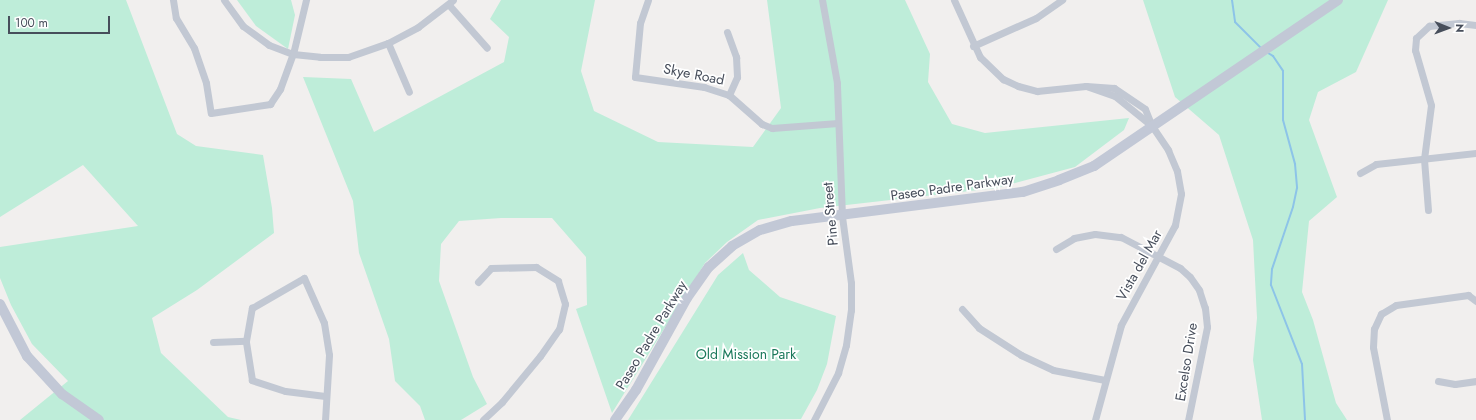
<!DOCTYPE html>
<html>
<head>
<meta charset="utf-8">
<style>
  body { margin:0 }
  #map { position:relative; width:1476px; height:420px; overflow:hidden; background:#f1efee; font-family:Jost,sans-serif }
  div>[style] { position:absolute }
  .green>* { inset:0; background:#beedd9 }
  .stream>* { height:2px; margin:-1px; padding:0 1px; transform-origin:1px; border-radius:1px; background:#8dc4e8 }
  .minor>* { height:7px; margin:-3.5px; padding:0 3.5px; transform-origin:3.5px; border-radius:3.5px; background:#c2c8d3 }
  .secondary>* { height:10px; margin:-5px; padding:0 5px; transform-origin:5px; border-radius:5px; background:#c2c8d6 }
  span { translate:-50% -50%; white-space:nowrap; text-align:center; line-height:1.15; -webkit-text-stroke:3.5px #fff; paint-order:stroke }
  .street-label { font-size:14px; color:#474e5b }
  .park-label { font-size:14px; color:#1b795b }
  .north { position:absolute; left:1428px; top:8px; width:40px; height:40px; -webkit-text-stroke:3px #fff; paint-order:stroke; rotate:91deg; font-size:11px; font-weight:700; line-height:16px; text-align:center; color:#474e5b }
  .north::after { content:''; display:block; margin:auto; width:14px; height:18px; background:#474e5b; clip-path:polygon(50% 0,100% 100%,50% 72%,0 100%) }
  .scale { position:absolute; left:8px; top:16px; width:102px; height:18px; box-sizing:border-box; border:2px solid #474e5b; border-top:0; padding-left:5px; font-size:12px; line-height:14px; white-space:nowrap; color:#474e5b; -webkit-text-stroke:3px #fff; paint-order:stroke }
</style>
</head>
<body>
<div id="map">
  <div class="green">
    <i style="clip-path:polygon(0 0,126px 0,177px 134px,196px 146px,263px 155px,272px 208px,274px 233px,197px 290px,152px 318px,161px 353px,228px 417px,241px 420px,20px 420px,68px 381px,32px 344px,11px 305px,0 278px,0 247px,138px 226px,83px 165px,0 217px)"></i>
    <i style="clip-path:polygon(237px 0,291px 0,295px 15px,288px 49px,256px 26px)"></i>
    <i style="clip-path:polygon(501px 0,595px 0,581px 71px,594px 111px,658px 142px,753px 147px,781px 108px,767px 0,905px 0,930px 54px,928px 82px,952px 124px,985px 133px,1129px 118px,1124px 130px,1075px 167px,996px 188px,820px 208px,758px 220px,727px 242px,705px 263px,612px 413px,576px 309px,587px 305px,586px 257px,552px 218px,501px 218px,459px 221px,441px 244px,439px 281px,473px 377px,487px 404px,461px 420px,425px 420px,420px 406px,395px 381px,389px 339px,359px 253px,353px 201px,303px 77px,351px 79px,374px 132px,504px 62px,509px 37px,490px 19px)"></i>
    <i style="clip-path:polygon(1143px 0,1388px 0,1356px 72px,1318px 92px,1309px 120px,1337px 197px,1309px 221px,1302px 292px,1313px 320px,1336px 403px,1347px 420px,1262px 420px,1253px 360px,1257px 318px,1253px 240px,1219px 135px,1175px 97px)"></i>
    <i style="clip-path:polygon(743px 253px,749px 270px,780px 297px,836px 316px,827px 364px,817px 390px,801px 419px,628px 420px,718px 275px)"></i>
  </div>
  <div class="stream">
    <i style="left:1232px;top:0;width:22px;rotate:82deg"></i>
    <i style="left:1235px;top:22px;width:37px;rotate:45deg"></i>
    <i style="left:1268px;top:53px;width:6px;rotate:31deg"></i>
    <i style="left:1273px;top:56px;width:18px;rotate:56deg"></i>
    <i style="left:1283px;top:71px;width:49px;rotate:90deg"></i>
    <i style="left:1283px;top:120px;width:46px;rotate:74.7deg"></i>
    <i style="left:1295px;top:164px;width:24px;rotate:85deg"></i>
    <i style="left:1297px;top:188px;width:19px;rotate:102deg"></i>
    <i style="left:1293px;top:207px;width:65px;rotate:108.7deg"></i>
    <i style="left:1272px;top:269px;width:16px;rotate:94deg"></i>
    <i style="left:1271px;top:285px;width:85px;rotate:68.6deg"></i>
    <i style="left:1302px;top:364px;width:56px;rotate:86.9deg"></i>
  </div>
  <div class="minor">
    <i style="left:173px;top:0;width:18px;rotate:81deg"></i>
    <i style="left:176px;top:18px;width:35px;rotate:59deg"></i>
    <i style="left:194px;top:48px;width:37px;rotate:71deg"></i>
    <i style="left:206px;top:83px;width:30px;rotate:81deg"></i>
    <i style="left:211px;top:113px;width:60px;rotate:-8.7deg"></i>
    <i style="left:270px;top:104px;width:18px;rotate:-56deg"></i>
    <i style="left:280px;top:89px;width:37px;rotate:-70deg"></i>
    <i style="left:293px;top:54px;width:56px;rotate:-76.5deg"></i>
    <i style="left:224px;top:0;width:32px;rotate:54deg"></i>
    <i style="left:243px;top:26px;width:32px;rotate:36deg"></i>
    <i style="left:269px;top:45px;width:26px;rotate:21deg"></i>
    <i style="left:293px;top:54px;width:27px;rotate:6deg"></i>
    <i style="left:320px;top:57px;width:28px"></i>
    <i style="left:348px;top:57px;width:42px;rotate:-19.3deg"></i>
    <i style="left:388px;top:43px;width:34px;rotate:-28deg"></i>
    <i style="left:418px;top:27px;width:44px;rotate:-37.6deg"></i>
    <i style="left:648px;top:0;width:24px;rotate:109deg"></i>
    <i style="left:640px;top:23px;width:54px;rotate:95.3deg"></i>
    <i style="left:635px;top:77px;width:70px;rotate:8.2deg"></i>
    <i style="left:704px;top:87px;width:26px;rotate:18deg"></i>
    <i style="left:729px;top:95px;width:44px;rotate:41.3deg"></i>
    <i style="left:762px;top:124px;width:11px;rotate:22deg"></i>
    <i style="left:772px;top:128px;width:66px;rotate:-4.3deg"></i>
    <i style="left:954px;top:0;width:63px;rotate:65.5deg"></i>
    <i style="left:980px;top:57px;width:32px;rotate:44deg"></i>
    <i style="left:1003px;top:79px;width:17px;rotate:25deg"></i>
    <i style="left:1018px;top:86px;width:20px;rotate:15deg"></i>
    <i style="left:1037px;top:91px;width:49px;rotate:-5.8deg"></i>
    <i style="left:1086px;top:86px;width:28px;rotate:4deg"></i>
    <i style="left:1114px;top:88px;width:37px;rotate:34deg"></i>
    <i style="left:1145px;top:109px;width:18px;rotate:68deg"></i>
    <i style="left:449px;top:5px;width:57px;rotate:48.5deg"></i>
    <i style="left:727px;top:32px;width:27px;rotate:70deg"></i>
    <i style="left:736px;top:57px;width:20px;rotate:87deg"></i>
    <i style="left:737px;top:77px;width:20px;rotate:114deg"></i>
    <i style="left:388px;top:43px;width:53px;rotate:66.8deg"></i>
    <i style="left:973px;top:46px;width:69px;rotate:-24deg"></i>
    <i style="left:1036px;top:18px;width:32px;rotate:-35deg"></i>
    <i style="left:1086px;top:86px;width:31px;rotate:19deg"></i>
    <i style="left:1115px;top:96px;width:48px;rotate:39deg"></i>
    <i style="left:1152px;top:126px;width:29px;rotate:56deg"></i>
    <i style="left:1168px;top:150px;width:23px;rotate:67deg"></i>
    <i style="left:1177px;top:171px;width:23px;rotate:80deg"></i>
    <i style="left:1181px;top:194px;width:32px;rotate:101deg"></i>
    <i style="left:1175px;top:225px;width:114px;rotate:118.4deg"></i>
    <i style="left:1121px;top:325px;width:98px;rotate:105.3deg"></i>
    <i style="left:1360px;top:173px;width:18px;rotate:-29deg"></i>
    <i style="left:1376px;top:164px;width:101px;rotate:-6.3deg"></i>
    <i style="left:1428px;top:210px;width:51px;rotate:-94.5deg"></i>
    <i style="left:1424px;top:159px;width:54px;rotate:-82.6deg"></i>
    <i style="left:1431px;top:105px;width:57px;rotate:-106.2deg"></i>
    <i style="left:1415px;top:50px;width:12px;rotate:-85deg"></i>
    <i style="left:1416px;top:38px;width:18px;rotate:-43deg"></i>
    <i style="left:1429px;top:26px;width:30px;rotate:-6deg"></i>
    <i style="left:1459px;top:23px;width:17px;rotate:7deg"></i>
    <i style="left:1056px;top:249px;width:21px;rotate:-31deg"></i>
    <i style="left:1074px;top:238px;width:21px;rotate:-11deg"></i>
    <i style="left:1095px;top:234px;width:26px;rotate:7deg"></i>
    <i style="left:1121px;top:237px;width:67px;rotate:27.7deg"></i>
    <i style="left:1180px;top:268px;width:13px;rotate:42deg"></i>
    <i style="left:1190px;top:277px;width:16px;rotate:55deg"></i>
    <i style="left:1199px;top:290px;width:19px;rotate:72deg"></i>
    <i style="left:1205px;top:308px;width:19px;rotate:84deg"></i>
    <i style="left:1207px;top:327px;width:95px;rotate:101.5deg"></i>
    <i style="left:478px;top:282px;width:19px;rotate:-47deg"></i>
    <i style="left:491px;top:268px;width:45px;rotate:-1.3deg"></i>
    <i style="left:536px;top:267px;width:26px;rotate:32deg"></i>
    <i style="left:558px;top:281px;width:24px;rotate:73deg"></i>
    <i style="left:565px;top:304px;width:26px;rotate:103deg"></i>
    <i style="left:559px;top:329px;width:33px;rotate:125deg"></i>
    <i style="left:540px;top:356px;width:60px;rotate:129.6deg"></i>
    <i style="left:502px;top:402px;width:26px;rotate:137deg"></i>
    <i style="left:962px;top:309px;width:25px;rotate:48deg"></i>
    <i style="left:979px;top:328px;width:50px;rotate:32.7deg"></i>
    <i style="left:1021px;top:355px;width:35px;rotate:25deg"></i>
    <i style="left:1053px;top:370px;width:53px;rotate:10.9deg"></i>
    <i style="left:213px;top:342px;width:33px;rotate:-2deg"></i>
    <i style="left:1438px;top:381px;width:17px;rotate:10deg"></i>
    <i style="left:1455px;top:384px;width:21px;rotate:-8deg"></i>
    <i style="left:325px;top:396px;width:40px;rotate:-172.9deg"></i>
    <i style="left:285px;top:391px;width:35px;rotate:-162deg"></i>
    <i style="left:252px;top:380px;width:39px;rotate:-99deg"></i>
    <i style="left:246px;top:341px;width:34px;rotate:-80deg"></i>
    <i style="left:252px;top:308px;width:60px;rotate:-30deg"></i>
    <i style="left:304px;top:278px;width:49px;rotate:66deg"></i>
    <i style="left:324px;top:323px;width:32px;rotate:81deg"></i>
    <i style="left:329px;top:355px;width:65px;rotate:93.5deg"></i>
    <i style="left:814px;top:420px;width:53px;rotate:-62.9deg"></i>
    <i style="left:838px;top:373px;width:29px;rotate:-74deg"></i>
    <i style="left:846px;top:345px;width:35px;rotate:-82deg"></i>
    <i style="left:851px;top:310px;width:27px;rotate:-90deg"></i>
    <i style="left:851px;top:283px;width:68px;rotate:-97.7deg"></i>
    <i style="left:842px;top:216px;width:133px;rotate:-92.2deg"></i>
    <i style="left:837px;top:83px;width:84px;rotate:-100.2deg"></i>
    <i style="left:1387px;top:420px;width:74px;rotate:-100.9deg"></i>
    <i style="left:1373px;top:347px;width:18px;rotate:-87deg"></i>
    <i style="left:1374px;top:329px;width:17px;rotate:-65deg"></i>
    <i style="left:1381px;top:314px;width:17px;rotate:-31deg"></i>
    <i style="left:1396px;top:305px;width:73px;rotate:-7.9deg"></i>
    <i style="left:1468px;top:295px;width:10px;rotate:37deg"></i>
  </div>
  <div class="secondary">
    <i style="left:0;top:304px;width:59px;rotate:62.6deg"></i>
    <i style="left:27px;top:356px;width:52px;rotate:47.4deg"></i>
    <i style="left:62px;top:394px;width:45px;rotate:35.1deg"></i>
    <i style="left:615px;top:420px;width:37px;rotate:-55deg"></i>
    <i style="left:636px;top:390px;width:105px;rotate:-61deg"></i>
    <i style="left:687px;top:298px;width:38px;rotate:-55deg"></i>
    <i style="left:709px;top:267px;width:31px;rotate:-42deg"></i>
    <i style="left:732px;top:246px;width:32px;rotate:-30deg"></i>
    <i style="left:760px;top:230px;width:33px;rotate:-16deg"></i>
    <i style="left:792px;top:221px;width:233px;rotate:-7.2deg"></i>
    <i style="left:1023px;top:192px;width:38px;rotate:-18deg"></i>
    <i style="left:1059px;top:180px;width:38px;rotate:-22deg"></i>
    <i style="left:1094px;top:166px;width:295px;rotate:-34.2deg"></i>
  </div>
  <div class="street-label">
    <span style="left:694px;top:74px;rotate:11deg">Skye Road</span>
    <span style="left:952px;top:187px;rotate:-8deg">Paseo Padre Parkway</span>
    <span style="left:830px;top:214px;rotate:-95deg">Pine Street</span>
    <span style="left:1139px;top:265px;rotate:-61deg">Vista del Mar</span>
    <span style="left:651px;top:335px;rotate:-59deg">Paseo Padre Parkway</span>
    <span style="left:1186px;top:362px;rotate:-81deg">Excelso Drive</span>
  </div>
  <div class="park-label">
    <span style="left:746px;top:354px">Old Mission Park</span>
  </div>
  <div class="north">N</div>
  <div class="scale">100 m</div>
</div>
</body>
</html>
